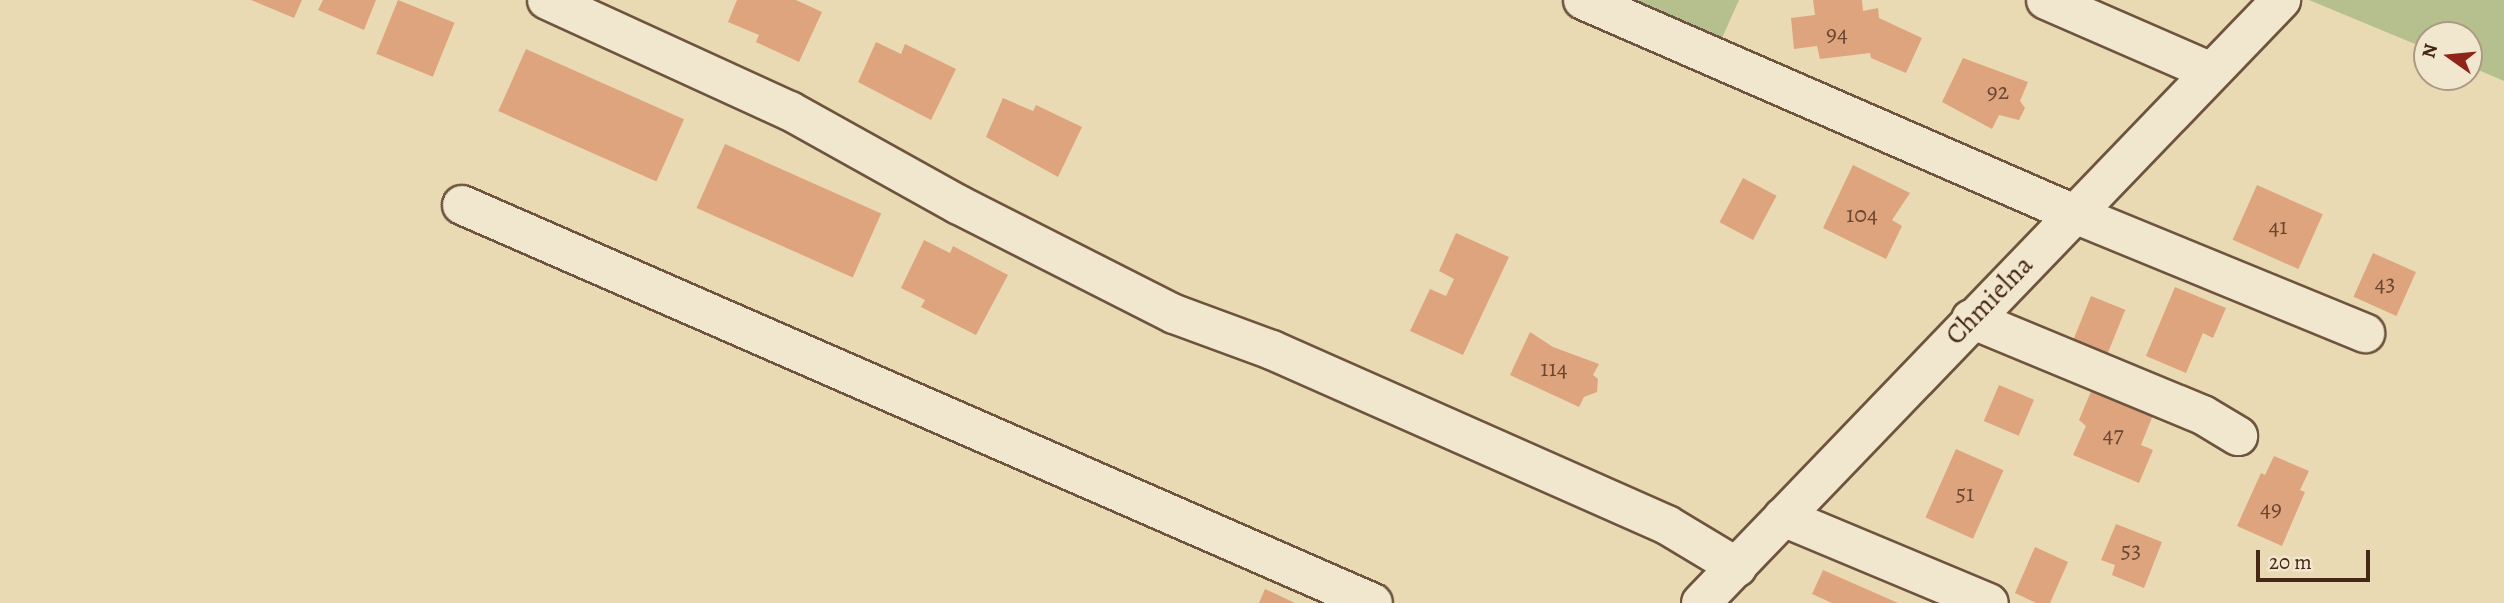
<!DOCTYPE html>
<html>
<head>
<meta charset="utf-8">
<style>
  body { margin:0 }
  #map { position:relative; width:2504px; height:603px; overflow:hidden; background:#eadab4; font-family:Alegreya,serif }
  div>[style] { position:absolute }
  .green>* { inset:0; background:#b6c08e }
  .building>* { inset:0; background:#dea47e; transform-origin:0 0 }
  .roads { filter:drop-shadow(2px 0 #6e543e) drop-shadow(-2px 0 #6e543e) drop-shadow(0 2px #6e543e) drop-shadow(0 -2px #6e543e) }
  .minor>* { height:38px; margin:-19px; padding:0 19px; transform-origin:19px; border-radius:19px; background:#f1e7ce }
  span { translate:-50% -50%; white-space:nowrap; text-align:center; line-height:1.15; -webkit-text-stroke:7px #f1e7ce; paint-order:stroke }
  .number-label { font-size:24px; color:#6b4630 }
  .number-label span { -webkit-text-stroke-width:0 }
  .street-label { font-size:28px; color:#452716 }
  .north { position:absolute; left:2413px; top:21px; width:70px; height:70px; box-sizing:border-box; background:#f1e7ce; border:2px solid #ac9a84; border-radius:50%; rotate:285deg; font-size:19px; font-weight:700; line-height:28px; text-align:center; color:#452716 }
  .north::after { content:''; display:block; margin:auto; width:24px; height:32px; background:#8f2418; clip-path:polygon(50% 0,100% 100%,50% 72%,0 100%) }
  .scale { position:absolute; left:2256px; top:550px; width:114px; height:32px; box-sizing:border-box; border:4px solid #452716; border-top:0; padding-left:9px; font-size:21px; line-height:24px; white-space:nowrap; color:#452716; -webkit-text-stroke:5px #f1e7ce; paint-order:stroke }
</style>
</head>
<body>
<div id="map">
  <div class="green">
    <i style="clip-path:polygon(1609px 0,1739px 0,1718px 47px)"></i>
    <i style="clip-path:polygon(2309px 0,2504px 0,2504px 81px,2469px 66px,2469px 35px,2427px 35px,2427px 49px)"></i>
  </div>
  <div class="building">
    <i style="clip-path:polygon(251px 0,302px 0,294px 18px)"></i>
    <i style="clip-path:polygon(323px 0,376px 0,364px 30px,318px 10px)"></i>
    <i style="left:398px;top:0;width:61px;height:58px;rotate:22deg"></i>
    <i style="clip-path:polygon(737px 0,796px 0,822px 12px,799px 62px,756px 42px,759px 35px,728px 22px)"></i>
    <i style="clip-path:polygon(1813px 0,1862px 0,1863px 11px,1878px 8px,1879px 18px,1922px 38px,1906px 73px,1871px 58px,1870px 53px,1820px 59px,1817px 46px,1794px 49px,1791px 18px,1815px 15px)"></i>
    <i style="clip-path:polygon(876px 42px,901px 54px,905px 44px,956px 69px,931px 120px,858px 82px)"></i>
    <i style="left:526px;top:49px;width:173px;height:68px;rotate:24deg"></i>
    <i style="clip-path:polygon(1963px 58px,2028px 82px,2020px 101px,2025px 108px,2019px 120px,1999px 115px,1992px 129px,1942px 102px)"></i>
    <i style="clip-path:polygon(1003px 98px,1033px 111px,1036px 105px,1082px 127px,1058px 177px,986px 137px)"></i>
    <i style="left:725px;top:144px;width:171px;height:70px;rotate:24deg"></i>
    <i style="clip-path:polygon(1853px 165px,1910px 193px,1892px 220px,1902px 226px,1886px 259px,1823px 228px)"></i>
    <i style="left:1743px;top:178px;width:38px;height:50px;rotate:28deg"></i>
    <i style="left:2257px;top:185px;width:72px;height:60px;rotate:24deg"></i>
    <i style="clip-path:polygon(1456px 233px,1509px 257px,1463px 355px,1410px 331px,1430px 289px,1446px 296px,1454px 279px,1439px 271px)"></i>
    <i style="clip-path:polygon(924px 240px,950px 253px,953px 246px,1008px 275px,976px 335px,921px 307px,925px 300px,901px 288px)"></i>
    <i style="left:2373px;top:253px;width:47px;height:48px;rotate:24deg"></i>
    <i style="clip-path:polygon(2175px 287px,2226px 308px,2213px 338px,2203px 333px,2186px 373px,2146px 356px)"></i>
    <i style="left:2091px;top:296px;width:37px;height:48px;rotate:22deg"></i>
    <i style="clip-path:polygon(1530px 332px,1553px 347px,1599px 364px,1593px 375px,1598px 379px,1597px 392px,1584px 397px,1579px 407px,1510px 375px)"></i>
    <i style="left:1999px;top:385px;width:38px;height:39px;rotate:23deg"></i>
    <i style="clip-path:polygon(2092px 389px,2153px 415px,2141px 445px,2153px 450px,2139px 483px,2073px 455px,2086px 426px,2079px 420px)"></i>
    <i style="left:1956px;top:449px;width:52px;height:75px;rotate:24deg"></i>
    <i style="clip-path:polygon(2274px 456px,2309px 471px,2300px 490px,2305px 492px,2282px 546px,2237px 526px,2261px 473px,2265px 475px)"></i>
    <i style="clip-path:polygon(2116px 524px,2162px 542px,2144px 588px,2112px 575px,2115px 565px,2101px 560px)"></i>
    <i style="clip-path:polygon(2035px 547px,2068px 562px,2050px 603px,2036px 603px,2015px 593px)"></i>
    <i style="clip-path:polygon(1823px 570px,1898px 603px,1832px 603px,1812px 594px)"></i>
    <i style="clip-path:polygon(1265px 589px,1295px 603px,1259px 603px)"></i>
  </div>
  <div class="roads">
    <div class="minor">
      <i style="left:547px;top:0;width:267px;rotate:24.6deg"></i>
      <i style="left:790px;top:111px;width:193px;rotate:29.1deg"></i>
      <i style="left:959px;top:205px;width:241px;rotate:26.9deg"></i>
      <i style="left:1174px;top:314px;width:104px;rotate:20.2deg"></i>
      <i style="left:1272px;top:350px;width:432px;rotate:23.9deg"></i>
      <i style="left:1667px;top:525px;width:82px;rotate:31deg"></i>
      <i style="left:1583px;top:0;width:533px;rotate:23.54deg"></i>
      <i style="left:2072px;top:213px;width:317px;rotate:22.3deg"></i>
      <i style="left:2046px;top:0;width:178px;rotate:23.5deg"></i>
      <i style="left:462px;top:205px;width:994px;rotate:23.6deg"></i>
      <i style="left:1971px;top:319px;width:251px;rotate:22.5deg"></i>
      <i style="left:2203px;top:415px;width:41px;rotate:31deg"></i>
      <i style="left:1783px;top:517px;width:223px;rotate:22.7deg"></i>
      <i style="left:1701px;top:603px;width:837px;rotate:-46.11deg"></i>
    </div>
  </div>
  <div class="number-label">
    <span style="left:1837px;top:34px">94</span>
    <span style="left:1998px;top:92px">92</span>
    <span style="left:1862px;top:215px">104</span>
    <span style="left:2278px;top:227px">41</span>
    <span style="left:2385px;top:284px">43</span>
    <span style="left:1554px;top:369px">114</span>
    <span style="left:2113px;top:435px">47</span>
    <span style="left:1965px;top:494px">51</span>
    <span style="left:2271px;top:509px">49</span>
    <span style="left:2131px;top:551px">53</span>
  </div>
  <div class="street-label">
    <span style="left:1989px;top:300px;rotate:-46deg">Chmielna</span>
  </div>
  <div class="north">N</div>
  <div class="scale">20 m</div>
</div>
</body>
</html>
